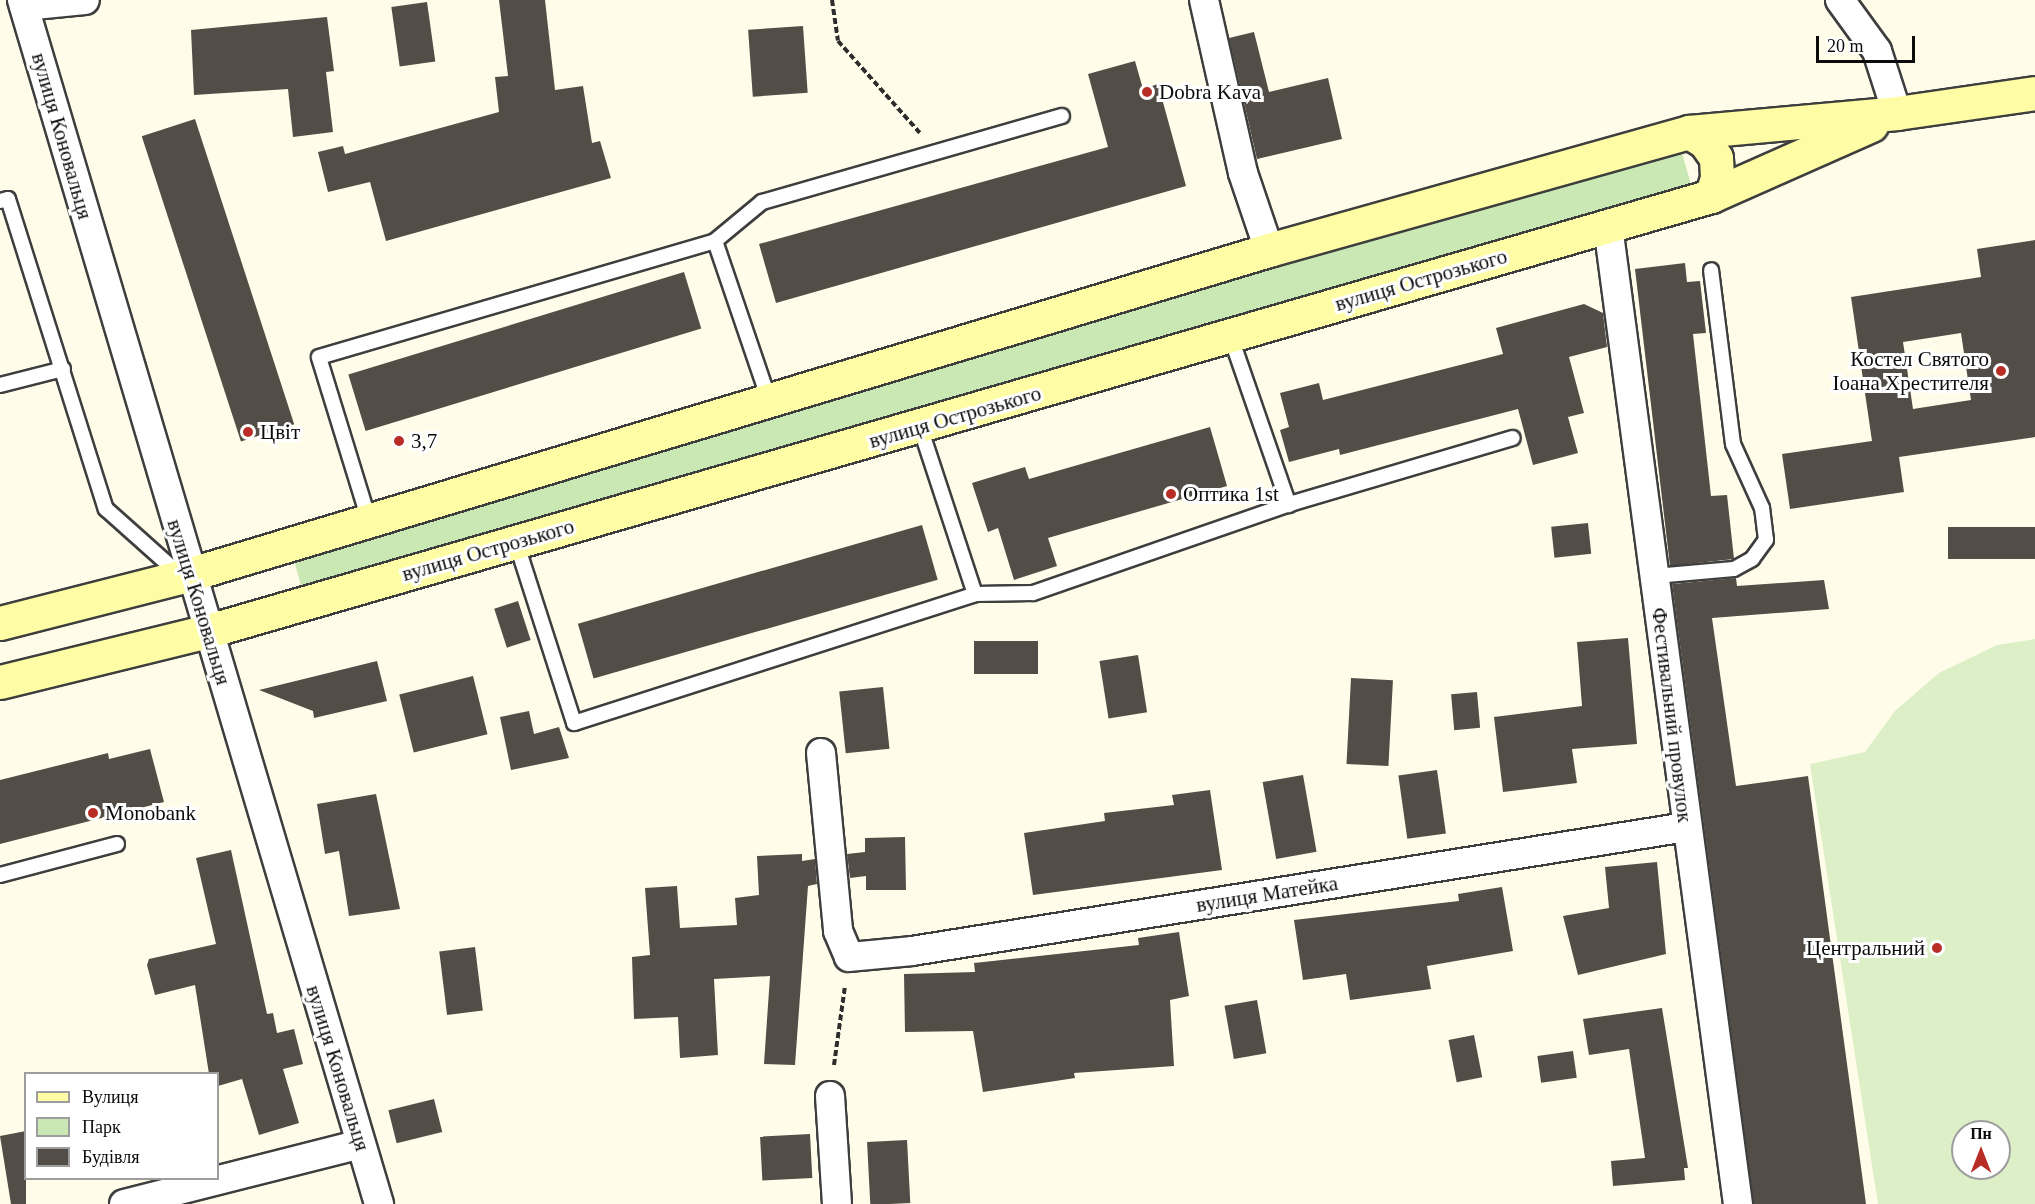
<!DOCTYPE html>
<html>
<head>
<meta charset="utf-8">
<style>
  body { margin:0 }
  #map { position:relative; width:2035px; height:1204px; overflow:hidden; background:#fffde9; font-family:Georgia,serif }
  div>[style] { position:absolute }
  .green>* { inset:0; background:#c9e8b4 }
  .pitch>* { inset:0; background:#dcefc6 }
  .building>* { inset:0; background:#534d48; transform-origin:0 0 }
  .path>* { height:4px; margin-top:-2px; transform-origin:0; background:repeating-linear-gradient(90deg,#2d2d2d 0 6px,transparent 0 9px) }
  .roads { filter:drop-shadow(2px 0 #3e3e3e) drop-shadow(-2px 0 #3e3e3e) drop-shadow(0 2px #3e3e3e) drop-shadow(0 -2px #3e3e3e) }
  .service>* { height:14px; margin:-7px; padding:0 7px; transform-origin:7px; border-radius:7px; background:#fff }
  .minor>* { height:28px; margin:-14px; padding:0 14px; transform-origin:14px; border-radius:14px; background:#fff }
  .secondary>* { height:33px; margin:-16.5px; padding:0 16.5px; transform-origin:16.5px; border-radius:16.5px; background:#fefda5 }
  .dots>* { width:16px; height:16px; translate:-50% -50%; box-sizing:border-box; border:3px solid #fff; border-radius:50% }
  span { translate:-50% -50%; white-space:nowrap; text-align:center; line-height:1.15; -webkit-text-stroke:6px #fff; paint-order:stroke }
  .poi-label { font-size:21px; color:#0b0b0b }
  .left { translate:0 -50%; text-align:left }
  .right { translate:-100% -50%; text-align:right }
  .street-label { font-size:21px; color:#0b0b0b }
  .legend { position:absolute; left:24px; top:1072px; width:195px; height:108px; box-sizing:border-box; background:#fff; border:2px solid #9d9d9d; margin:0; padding:8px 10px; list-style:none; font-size:18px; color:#0b0b0b }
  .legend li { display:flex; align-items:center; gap:12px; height:30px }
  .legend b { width:30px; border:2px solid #9d9d9d }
  .north { position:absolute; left:1951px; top:1120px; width:60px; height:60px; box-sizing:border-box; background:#fff; border:2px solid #9d9d9d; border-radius:50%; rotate:0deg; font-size:16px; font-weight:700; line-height:24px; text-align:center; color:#0b0b0b }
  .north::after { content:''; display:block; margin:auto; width:21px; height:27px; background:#b82e26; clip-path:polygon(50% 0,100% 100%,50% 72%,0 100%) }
  .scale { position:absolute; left:1816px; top:36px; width:99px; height:27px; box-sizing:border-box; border:3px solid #0b0b0b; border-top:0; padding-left:8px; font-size:18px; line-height:21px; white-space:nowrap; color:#0b0b0b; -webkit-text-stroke:4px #fff; paint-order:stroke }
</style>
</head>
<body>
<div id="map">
  <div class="green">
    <i style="clip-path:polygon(1679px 143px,1691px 184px,302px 589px,293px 557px)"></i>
  </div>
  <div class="pitch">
    <i style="clip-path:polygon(evenodd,2035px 639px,2035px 1204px,1878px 1204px,1810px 764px,1865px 752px,1895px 711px,1939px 673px,1997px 645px,2035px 639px,1963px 1132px,1999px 1132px,1999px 1168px,1963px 1168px,1963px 1132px)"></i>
  </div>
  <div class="building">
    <i style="clip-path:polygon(499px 0,545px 0,555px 90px,583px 86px,592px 143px,600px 141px,611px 178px,386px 241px,370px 182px,328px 192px,318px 152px,343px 146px,345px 154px,499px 112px,495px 77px,508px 76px)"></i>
    <i style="left:427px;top:2px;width:60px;height:36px;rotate:82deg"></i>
    <i style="clip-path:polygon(327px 17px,334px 71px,326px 72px,333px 132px,293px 137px,288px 89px,194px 95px,191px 30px)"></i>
    <i style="left:803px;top:26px;width:67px;height:55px;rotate:86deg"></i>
    <i style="clip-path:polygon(1254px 32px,1269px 92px,1328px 78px,1342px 139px,1257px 159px,1229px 38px)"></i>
    <i style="clip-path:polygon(1135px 61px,1143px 89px,1158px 84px,1186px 186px,776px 303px,759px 244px,1108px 147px,1088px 74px)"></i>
    <i style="left:195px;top:119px;width:321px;height:56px;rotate:72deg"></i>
    <i style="clip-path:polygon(evenodd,2035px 240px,2035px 437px,1899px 457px,1904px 492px,1790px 509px,1782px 454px,1872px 441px,1851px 297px,1981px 277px,1977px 249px,2035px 240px,1961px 333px,1971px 400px,1913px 409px,1903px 342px,1961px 333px)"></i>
    <i style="clip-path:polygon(1685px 263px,1687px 282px,1700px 281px,1706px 333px,1693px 334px,1711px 496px,1727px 495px,1734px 559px,1670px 566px,1635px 269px)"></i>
    <i style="left:684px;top:272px;width:59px;height:351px;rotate:73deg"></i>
    <i style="clip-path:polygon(1584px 304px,1603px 313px,1607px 347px,1569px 357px,1584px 413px,1568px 417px,1578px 453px,1533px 465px,1518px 409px,1340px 455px,1339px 449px,1289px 462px,1280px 430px,1289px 427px,1280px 393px,1319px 383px,1323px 400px,1503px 354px,1496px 328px)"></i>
    <i style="clip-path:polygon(1210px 427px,1227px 486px,1048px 538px,1057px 566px,1014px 580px,998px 528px,988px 532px,972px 483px,1025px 467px,1029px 479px)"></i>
    <i style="left:1588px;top:523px;width:31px;height:37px;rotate:84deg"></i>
    <i style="left:922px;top:525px;width:57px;height:358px;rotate:74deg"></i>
    <i style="left:2035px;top:527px;width:32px;height:87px;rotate:90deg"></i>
    <i style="clip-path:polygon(1736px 578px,1737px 586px,1824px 580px,1829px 609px,1712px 618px,1736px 786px,1808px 776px,1866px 1204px,1754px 1204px,1672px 584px)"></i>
    <i style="left:518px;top:601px;width:41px;height:25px;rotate:72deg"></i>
    <i style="clip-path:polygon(1628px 638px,1637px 744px,1572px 749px,1577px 783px,1503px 792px,1494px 717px,1582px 706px,1577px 642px)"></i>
    <i style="left:1038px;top:641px;width:33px;height:64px;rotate:90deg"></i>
    <i style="left:1138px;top:655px;width:58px;height:39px;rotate:81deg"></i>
    <i style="clip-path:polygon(377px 661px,387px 701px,314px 718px,313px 711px,259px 690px)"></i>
    <i style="left:473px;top:676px;width:60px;height:76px;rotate:76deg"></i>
    <i style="left:1351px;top:678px;width:42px;height:86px;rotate:3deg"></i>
    <i style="left:883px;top:687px;width:62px;height:44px;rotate:84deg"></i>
    <i style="left:1477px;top:692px;width:36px;height:26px;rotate:85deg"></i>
    <i style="clip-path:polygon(529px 711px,534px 734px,559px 727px,569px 758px,511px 770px,500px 717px)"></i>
    <i style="clip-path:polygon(150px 749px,164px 802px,0 844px,0 780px,108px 753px,109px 759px)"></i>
    <i style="left:1437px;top:770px;width:64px;height:39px;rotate:82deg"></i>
    <i style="left:1303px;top:775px;width:78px;height:41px;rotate:80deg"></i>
    <i style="clip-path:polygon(1210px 790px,1222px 870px,1033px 895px,1024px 833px,1105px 821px,1104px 813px,1174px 805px,1172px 795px)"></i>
    <i style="clip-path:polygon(376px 794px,400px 909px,349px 916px,339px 851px,325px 854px,317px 804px)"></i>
    <i style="clip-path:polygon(905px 837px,906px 890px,866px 890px,866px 876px,850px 878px,847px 854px,865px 852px,865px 838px)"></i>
    <i style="clip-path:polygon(231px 850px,267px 1014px,273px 1013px,277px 1033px,294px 1029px,303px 1064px,283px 1069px,299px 1123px,259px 1135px,242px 1079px,218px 1086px,218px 1074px,209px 1074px,195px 985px,155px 995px,147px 965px,149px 959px,216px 944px,196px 858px)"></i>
    <i style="clip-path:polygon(802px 854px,802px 861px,815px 859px,817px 884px,808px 886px,795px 1065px,764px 1064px,770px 976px,714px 979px,718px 1055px,680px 1058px,678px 1017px,634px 1019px,632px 957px,650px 955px,645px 888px,677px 886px,680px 928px,737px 925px,735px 898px,759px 895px,757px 856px)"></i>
    <i style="clip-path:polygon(1657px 862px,1666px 954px,1578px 975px,1563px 916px,1609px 908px,1605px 867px)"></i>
    <i style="clip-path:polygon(1502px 887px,1513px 951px,1427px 966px,1431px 989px,1350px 1000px,1346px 974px,1303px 980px,1294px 920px,1459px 901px,1458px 894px)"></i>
    <i style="clip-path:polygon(1179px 932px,1189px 996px,1170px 1000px,1174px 1066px,1074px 1073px,1075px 1078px,983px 1092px,973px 1031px,905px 1032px,904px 974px,975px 972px,974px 963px,1139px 945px,1138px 938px)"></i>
    <i style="left:475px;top:947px;width:64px;height:36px;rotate:83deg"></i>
    <i style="left:1257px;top:1000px;width:54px;height:33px;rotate:80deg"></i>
    <i style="clip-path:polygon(1662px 1008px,1688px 1168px,1684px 1168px,1685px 1180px,1613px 1186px,1611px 1161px,1645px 1158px,1629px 1049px,1589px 1055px,1583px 1019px)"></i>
    <i style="left:1474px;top:1035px;width:43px;height:26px;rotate:79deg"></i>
    <i style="left:1573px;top:1051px;width:27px;height:36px;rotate:82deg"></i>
    <i style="left:434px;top:1099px;width:34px;height:47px;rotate:76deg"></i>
    <i style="clip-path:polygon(26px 1131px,26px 1204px,11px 1204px,0 1136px)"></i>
    <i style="left:810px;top:1134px;width:44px;height:50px;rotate:87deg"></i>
    <i style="left:907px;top:1140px;width:63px;height:40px;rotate:87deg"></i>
  </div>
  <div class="path">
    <i style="left:832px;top:0;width:41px;rotate:81.7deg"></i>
    <i style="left:838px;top:41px;width:123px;rotate:48.3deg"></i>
    <i style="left:834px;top:1065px;width:80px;rotate:-82.1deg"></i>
  </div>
  <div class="roads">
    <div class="service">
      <i style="left:0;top:201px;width:8px;rotate:-14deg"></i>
      <i style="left:8px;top:199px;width:325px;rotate:72.5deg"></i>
      <i style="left:106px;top:509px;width:99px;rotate:41.7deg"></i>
      <i style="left:715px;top:241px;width:168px;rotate:71.2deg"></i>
      <i style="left:1230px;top:335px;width:180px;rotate:70.9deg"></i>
      <i style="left:0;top:385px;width:65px;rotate:-14.3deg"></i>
      <i style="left:920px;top:427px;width:176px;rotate:71.8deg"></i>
      <i style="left:369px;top:520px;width:170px;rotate:-107.1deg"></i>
      <i style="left:319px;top:357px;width:413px;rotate:-16.3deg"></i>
      <i style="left:715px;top:241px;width:61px;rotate:-39.7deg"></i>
      <i style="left:762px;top:202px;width:312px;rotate:-16deg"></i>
      <i style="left:516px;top:542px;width:190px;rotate:72.2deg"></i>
      <i style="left:574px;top:723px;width:421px;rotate:-17.8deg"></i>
      <i style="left:975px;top:594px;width:58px;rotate:-1deg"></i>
      <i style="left:1033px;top:593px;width:275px;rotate:-19.1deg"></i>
      <i style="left:1293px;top:503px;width:229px;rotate:-16.5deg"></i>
      <i style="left:1655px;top:576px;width:79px;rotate:-5.1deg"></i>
      <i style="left:1734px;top:569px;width:21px;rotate:-29deg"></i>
      <i style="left:1752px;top:559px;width:24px;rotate:-54deg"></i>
      <i style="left:1766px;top:540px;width:32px;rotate:-97deg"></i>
      <i style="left:1762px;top:508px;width:70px;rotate:-114.4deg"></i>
      <i style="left:1733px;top:444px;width:175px;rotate:-97.2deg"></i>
      <i style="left:0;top:875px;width:121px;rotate:-14.8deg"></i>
    </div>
    <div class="minor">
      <i style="left:22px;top:0;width:1256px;rotate:73.48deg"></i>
      <i style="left:1204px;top:0;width:177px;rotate:77.3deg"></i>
      <i style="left:1243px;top:173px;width:81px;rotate:71.3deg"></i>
      <i style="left:1840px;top:0;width:63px;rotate:54deg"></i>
      <i style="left:1877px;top:51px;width:65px;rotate:72.1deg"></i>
      <i style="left:24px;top:6px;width:61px;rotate:-5.6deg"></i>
      <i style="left:1608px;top:226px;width:987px;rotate:82.43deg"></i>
      <i style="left:821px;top:753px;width:179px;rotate:84.5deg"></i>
      <i style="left:838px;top:931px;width:28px;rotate:67deg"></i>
      <i style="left:849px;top:957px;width:63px;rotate:-5.4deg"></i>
      <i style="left:912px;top:951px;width:784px;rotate:-9.1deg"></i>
      <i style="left:830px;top:1096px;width:108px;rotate:86.3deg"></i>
      <i style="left:124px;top:1204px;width:244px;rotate:-14.2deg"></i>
    </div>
    <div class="secondary">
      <i style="left:1689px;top:132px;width:19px;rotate:32deg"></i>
      <i style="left:1705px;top:142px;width:19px;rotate:55deg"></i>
      <i style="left:1716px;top:158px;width:20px;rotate:87deg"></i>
      <i style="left:1717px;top:178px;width:19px;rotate:108deg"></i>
      <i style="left:0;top:623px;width:187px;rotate:-14.3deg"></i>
      <i style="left:181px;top:577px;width:1136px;rotate:-16.73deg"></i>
      <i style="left:1269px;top:250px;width:436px;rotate:-15.7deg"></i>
      <i style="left:1689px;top:132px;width:209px;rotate:-5.2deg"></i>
      <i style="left:1897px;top:113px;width:139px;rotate:-8.2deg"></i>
      <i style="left:0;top:682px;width:214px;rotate:-13.8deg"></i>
      <i style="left:208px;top:631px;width:1565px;rotate:-16.14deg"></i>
      <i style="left:1711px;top:196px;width:175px;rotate:-23.9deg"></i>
    </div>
  </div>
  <div class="dots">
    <i style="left:1147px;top:92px;background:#b82e26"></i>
    <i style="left:2001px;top:371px;background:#b82e26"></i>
    <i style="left:248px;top:432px;background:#b82e26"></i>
    <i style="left:399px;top:441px;background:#b82e26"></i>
    <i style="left:1171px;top:494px;background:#b82e26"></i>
    <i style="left:93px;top:813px;background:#b82e26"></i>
    <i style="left:1937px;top:948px;background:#b82e26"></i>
  </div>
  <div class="poi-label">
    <span class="left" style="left:1159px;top:92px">Dobra Kava</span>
    <span class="right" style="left:1989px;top:371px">Костел Святого<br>Іоана Хрестителя</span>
    <span class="left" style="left:260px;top:432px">Цвіт</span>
    <span class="left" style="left:411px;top:441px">3,7</span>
    <span class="left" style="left:1183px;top:494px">Оптика 1st</span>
    <span class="left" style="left:105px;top:813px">Monobank</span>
    <span class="right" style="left:1925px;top:948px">Центральний</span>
  </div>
  <div class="street-label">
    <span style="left:62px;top:136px;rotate:74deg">вулиця Коновальця</span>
    <span style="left:1421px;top:280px;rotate:-16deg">вулиця Острозького</span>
    <span style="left:955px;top:417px;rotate:-16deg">вулиця Острозького</span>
    <span style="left:488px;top:550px;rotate:-16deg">вулиця Острозького</span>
    <span style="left:199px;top:602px;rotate:73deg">вулиця Коновальця</span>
    <span style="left:1672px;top:715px;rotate:83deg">Фестивальний провулок</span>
    <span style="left:1267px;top:894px;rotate:-9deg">вулиця Матейка</span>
    <span style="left:338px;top:1068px;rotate:73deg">вулиця Коновальця</span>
  </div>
  <ul class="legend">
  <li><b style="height:8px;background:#fefda5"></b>Вулиця</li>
  <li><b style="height:16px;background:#c9e8b4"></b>Парк</li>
  <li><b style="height:16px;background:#534d48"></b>Будівля</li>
  </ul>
  <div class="north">Пн</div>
  <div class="scale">20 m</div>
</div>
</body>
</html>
